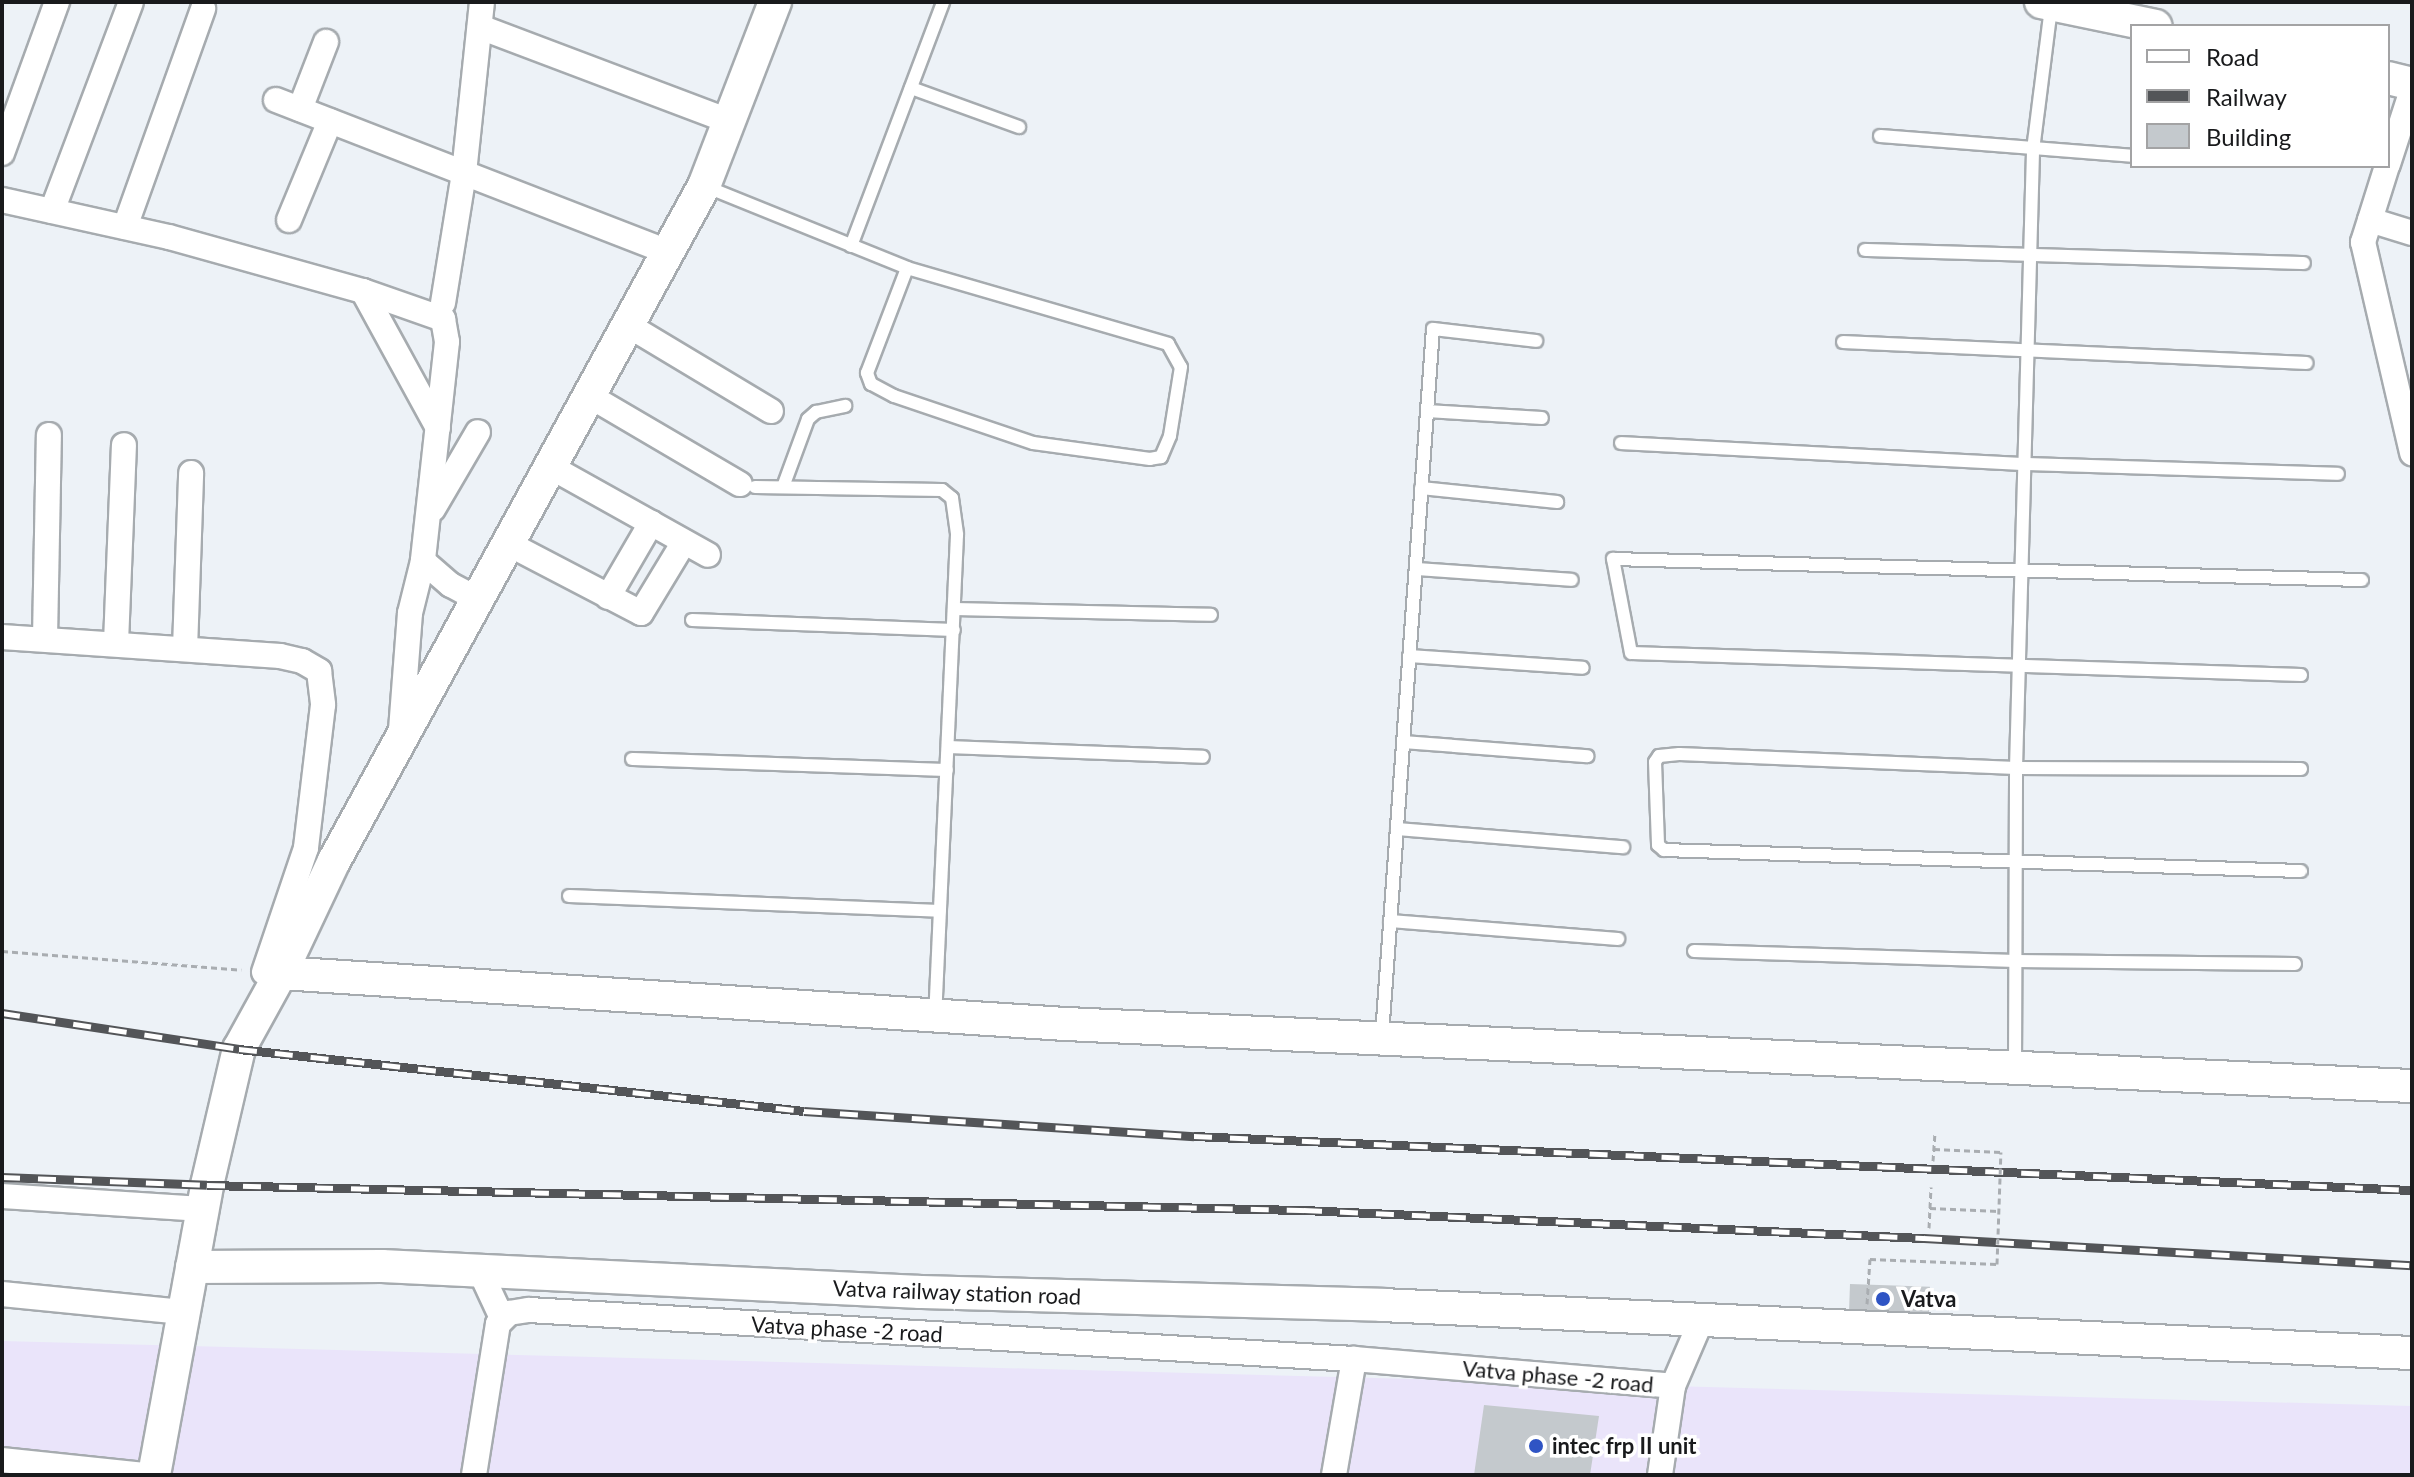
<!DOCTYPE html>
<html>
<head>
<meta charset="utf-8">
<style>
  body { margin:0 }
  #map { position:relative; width:2414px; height:1477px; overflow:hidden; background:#edf2f7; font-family:Lato,sans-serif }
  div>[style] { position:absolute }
  .industrial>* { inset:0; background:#eae4fa }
  .building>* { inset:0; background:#c4c9cd; transform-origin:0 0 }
  .path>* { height:3px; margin-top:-1.5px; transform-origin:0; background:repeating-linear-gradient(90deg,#a9adb1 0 6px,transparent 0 10px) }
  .roads { filter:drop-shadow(2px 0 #a6abaf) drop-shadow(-2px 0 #a6abaf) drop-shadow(0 2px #a6abaf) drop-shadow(0 -2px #a6abaf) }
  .lane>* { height:12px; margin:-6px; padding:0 6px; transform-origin:6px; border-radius:6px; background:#fff }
  .street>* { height:24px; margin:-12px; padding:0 12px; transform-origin:12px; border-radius:12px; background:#fff }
  .secondary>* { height:32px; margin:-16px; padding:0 16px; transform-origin:16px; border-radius:16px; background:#fff }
  .rail>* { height:9px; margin-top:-4.5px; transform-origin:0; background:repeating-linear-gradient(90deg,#fff 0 18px,#535558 0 36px); box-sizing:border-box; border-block:2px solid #535558 }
  .path-bridge>* { height:3px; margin-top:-1.5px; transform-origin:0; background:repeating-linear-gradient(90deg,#a9adb1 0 6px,transparent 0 10px) }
  .dots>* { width:22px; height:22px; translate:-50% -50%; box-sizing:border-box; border:4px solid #fff; border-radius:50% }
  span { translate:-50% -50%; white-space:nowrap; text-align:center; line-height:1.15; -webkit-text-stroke:7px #fff; paint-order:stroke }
  .street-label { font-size:22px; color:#191a1c }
  .poi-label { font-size:22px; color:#191a1c; font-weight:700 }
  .left { translate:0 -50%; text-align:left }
  .frame { position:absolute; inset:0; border:4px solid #191a1c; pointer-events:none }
  .legend { position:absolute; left:2130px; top:24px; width:260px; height:144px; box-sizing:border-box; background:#fff; border:2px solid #a3a3a4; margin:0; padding:10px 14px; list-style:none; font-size:24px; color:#191a1c }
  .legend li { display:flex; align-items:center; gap:16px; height:40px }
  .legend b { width:40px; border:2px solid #a3a3a4 }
</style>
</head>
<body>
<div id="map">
  <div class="industrial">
    <i style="clip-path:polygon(2px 1341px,2412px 1406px,2412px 1475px,2px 1475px)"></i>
  </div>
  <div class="building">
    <i style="left:1850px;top:1284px;width:80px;height:26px;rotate:2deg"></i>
    <i style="clip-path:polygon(1484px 1405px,1599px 1416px,1590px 1475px,1474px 1475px)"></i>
  </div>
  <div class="path">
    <i style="left:2px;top:951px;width:240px;rotate:4.5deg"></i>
    <i style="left:1934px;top:1149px;width:67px;rotate:2.6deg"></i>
    <i style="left:1933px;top:1161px;width:29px;rotate:-86deg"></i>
    <i style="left:1930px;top:1208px;width:69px;rotate:2.5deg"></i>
    <i style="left:1929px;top:1228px;width:41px;rotate:-87.2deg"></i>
    <i style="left:1867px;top:1304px;width:45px;rotate:-86.2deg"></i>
    <i style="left:1870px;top:1259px;width:127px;rotate:2.3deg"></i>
  </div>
  <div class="roads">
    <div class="lane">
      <i style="left:911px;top:88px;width:115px;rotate:19.9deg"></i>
      <i style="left:1880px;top:136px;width:253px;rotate:4.5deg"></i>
      <i style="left:707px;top:187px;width:216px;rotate:22deg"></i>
      <i style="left:907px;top:268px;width:272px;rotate:16.2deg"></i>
      <i style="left:1168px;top:344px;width:26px;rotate:61deg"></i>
      <i style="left:1181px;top:367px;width:70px;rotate:99.1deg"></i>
      <i style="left:1170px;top:436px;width:23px;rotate:113deg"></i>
      <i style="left:1161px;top:457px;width:11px;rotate:170deg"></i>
      <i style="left:1150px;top:459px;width:118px;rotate:-172.2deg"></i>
      <i style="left:1033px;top:443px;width:147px;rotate:-161.3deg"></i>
      <i style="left:894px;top:396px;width:26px;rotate:-152deg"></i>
      <i style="left:871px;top:384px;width:12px;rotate:-110deg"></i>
      <i style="left:867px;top:373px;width:112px;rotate:-69.1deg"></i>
      <i style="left:851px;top:246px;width:261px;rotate:-69.3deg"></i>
      <i style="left:1865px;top:250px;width:439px;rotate:1.7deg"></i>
      <i style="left:1843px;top:342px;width:464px;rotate:2.6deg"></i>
      <i style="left:1427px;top:411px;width:115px;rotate:3.5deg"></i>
      <i style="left:1621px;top:443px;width:405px;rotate:3deg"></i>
      <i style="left:2025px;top:464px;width:313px;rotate:1.8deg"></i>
      <i style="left:755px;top:487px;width:187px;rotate:0.9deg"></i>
      <i style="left:942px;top:490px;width:13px;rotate:39deg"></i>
      <i style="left:952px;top:498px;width:37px;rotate:82deg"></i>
      <i style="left:957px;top:535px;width:480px;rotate:92.6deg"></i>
      <i style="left:783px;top:487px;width:72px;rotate:-69.8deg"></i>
      <i style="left:808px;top:419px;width:11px;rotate:-41deg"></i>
      <i style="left:816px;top:412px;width:30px;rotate:-12deg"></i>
      <i style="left:1421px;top:488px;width:137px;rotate:5.9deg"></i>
      <i style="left:1416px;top:569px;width:156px;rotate:4deg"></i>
      <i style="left:955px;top:609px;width:256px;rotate:1.3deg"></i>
      <i style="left:692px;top:620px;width:262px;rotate:2.2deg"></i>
      <i style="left:1409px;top:656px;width:174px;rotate:3.9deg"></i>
      <i style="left:2301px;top:675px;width:670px;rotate:-178.12deg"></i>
      <i style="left:1631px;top:653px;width:96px;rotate:-100.8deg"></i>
      <i style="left:1613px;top:559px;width:749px;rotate:1.61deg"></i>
      <i style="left:1403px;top:742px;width:185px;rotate:4.4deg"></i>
      <i style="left:948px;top:747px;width:255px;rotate:2.2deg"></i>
      <i style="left:632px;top:759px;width:315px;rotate:2deg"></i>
      <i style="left:2301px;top:769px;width:285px;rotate:-179.8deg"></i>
      <i style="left:2016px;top:768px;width:337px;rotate:-177.6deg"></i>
      <i style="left:1679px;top:754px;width:20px;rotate:174deg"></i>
      <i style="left:1659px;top:756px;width:7px;rotate:124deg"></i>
      <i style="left:1655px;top:762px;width:83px;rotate:87.9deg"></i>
      <i style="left:1658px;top:845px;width:8px;rotate:40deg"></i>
      <i style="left:1664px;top:850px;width:637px;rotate:1.89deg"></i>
      <i style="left:1397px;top:829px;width:227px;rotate:4.6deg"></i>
      <i style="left:569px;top:896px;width:371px;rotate:2.3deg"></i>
      <i style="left:1390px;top:921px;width:229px;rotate:4.5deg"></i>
      <i style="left:1694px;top:951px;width:322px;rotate:1.8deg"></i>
      <i style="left:2016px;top:961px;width:279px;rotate:0.6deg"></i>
      <i style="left:1382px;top:1035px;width:708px;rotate:-85.87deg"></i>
      <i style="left:1433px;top:329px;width:104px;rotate:6.6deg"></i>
      <i style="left:2015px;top:1067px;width:299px;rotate:-89.8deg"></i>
      <i style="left:2016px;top:768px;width:618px;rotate:-88.42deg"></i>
      <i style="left:2033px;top:150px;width:144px;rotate:-82.8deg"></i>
    </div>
    <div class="street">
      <i style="left:480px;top:27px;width:266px;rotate:20.7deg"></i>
      <i style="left:276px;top:100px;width:418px;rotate:21.2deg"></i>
      <i style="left:300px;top:109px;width:72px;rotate:-68.8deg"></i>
      <i style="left:2px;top:153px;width:161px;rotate:-70deg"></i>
      <i style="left:2388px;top:164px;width:78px;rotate:-72deg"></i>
      <i style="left:2387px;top:166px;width:80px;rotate:107.5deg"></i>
      <i style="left:2363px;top:242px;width:217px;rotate:76.9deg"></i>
      <i style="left:2px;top:200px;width:171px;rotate:12.5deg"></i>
      <i style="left:169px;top:237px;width:201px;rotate:15.6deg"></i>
      <i style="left:363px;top:291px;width:85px;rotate:19.3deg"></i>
      <i style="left:443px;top:319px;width:23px;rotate:80deg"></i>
      <i style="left:447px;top:342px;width:220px;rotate:96.3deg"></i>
      <i style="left:423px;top:561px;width:54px;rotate:104deg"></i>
      <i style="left:410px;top:613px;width:117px;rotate:94.4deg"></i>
      <i style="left:52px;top:211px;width:223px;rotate:-69.3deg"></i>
      <i style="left:289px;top:220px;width:107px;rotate:-67.5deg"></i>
      <i style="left:2370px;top:220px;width:44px;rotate:17.2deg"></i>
      <i style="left:125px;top:227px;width:232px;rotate:-70.3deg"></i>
      <i style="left:363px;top:291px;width:156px;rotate:61.3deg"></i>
      <i style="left:443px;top:303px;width:132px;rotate:-80.8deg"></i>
      <i style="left:464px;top:173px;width:172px;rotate:-84deg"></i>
      <i style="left:626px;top:324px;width:169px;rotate:31deg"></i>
      <i style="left:588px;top:395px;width:176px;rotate:30.4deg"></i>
      <i style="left:549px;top:466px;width:182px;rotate:29.2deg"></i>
      <i style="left:433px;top:509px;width:89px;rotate:-59.7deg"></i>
      <i style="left:507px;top:543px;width:151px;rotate:27.6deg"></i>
      <i style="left:641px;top:613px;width:83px;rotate:-58.8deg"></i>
      <i style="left:423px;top:561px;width:37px;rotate:41deg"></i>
      <i style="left:451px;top:585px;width:30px;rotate:28deg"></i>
      <i style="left:608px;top:597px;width:86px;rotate:-59.8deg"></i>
      <i style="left:2px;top:637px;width:279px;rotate:3.9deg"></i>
      <i style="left:280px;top:656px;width:23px;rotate:13deg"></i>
      <i style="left:302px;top:661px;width:20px;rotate:30deg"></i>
      <i style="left:319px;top:671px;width:34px;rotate:83deg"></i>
      <i style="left:323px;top:705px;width:144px;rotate:96.8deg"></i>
      <i style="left:306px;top:848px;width:131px;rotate:108.7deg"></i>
      <i style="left:45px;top:638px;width:203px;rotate:-88.9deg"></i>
      <i style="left:116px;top:643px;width:198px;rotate:-87.7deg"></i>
      <i style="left:185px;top:649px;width:176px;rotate:-88deg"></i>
      <i style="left:2px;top:1196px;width:200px;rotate:3.7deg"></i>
      <i style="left:480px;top:1271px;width:52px;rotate:64.9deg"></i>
      <i style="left:2px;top:1294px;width:182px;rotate:5.7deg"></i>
      <i style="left:2px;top:1460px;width:143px;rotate:6deg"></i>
      <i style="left:474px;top:1475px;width:153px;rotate:-81deg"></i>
      <i style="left:498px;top:1324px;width:16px;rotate:-45deg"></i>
      <i style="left:509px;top:1313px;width:20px;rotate:-9deg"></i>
      <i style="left:529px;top:1310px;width:826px;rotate:3.4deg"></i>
      <i style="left:1354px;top:1359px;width:320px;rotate:4.8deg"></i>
      <i style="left:1334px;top:1475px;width:118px;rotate:-80.2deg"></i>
      <i style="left:1660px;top:1475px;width:90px;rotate:-81.7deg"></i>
      <i style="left:1673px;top:1386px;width:71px;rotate:-66.7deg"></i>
    </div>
    <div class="secondary">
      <i style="left:2041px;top:2px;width:117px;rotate:11.8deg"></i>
      <i style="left:2388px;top:78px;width:25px;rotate:14deg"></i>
      <i style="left:281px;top:973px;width:787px;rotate:3.72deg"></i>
      <i style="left:1066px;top:1024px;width:1347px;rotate:2.64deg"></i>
      <i style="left:192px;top:1267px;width:190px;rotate:-0.3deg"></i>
      <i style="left:382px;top:1266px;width:539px;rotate:2.77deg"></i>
      <i style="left:920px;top:1292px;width:462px;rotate:1.6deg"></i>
      <i style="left:1382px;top:1305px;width:1031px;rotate:2.67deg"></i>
      <i style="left:154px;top:1475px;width:295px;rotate:-79.6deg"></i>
      <i style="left:207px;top:1185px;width:140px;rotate:-76.8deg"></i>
      <i style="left:239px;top:1049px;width:87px;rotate:-61.1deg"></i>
      <i style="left:281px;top:973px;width:124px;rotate:-64.7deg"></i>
      <i style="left:334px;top:861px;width:770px;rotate:-61.27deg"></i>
      <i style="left:704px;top:186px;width:197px;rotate:-68.9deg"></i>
    </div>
  </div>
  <div class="rail">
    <i style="left:2px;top:1013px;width:240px;rotate:8.6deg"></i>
    <i style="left:239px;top:1049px;width:568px;rotate:6.26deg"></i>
    <i style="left:804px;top:1111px;width:391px;rotate:3.7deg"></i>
    <i style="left:1194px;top:1136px;width:1219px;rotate:2.54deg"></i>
    <i style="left:2px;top:1177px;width:205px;rotate:2.2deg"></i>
    <i style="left:207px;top:1185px;width:1097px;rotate:1.31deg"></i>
    <i style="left:1304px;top:1210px;width:621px;rotate:2.59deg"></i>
    <i style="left:1924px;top:1238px;width:489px;rotate:3.2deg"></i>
  </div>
  <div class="path-bridge">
    <i style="left:1997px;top:1264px;width:112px;rotate:-88deg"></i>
  </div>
  <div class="dots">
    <i style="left:1883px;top:1299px;background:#2f54c4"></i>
    <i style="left:1536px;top:1446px;background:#2f54c4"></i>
  </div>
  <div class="street-label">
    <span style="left:957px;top:1292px;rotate:2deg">Vatva railway station road</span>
    <span style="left:847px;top:1329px;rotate:3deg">Vatva phase -2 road</span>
    <span style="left:1558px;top:1376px;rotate:5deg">Vatva phase -2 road</span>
  </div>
  <div class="poi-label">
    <span class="left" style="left:1901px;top:1299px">Vatva</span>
    <span class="left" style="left:1552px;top:1446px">intec frp II unit</span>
  </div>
  <div class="frame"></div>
  <ul class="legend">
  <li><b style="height:10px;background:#fff"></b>Road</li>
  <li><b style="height:10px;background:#535558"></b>Railway</li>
  <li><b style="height:22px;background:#c4c9cd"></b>Building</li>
  </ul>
</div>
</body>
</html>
